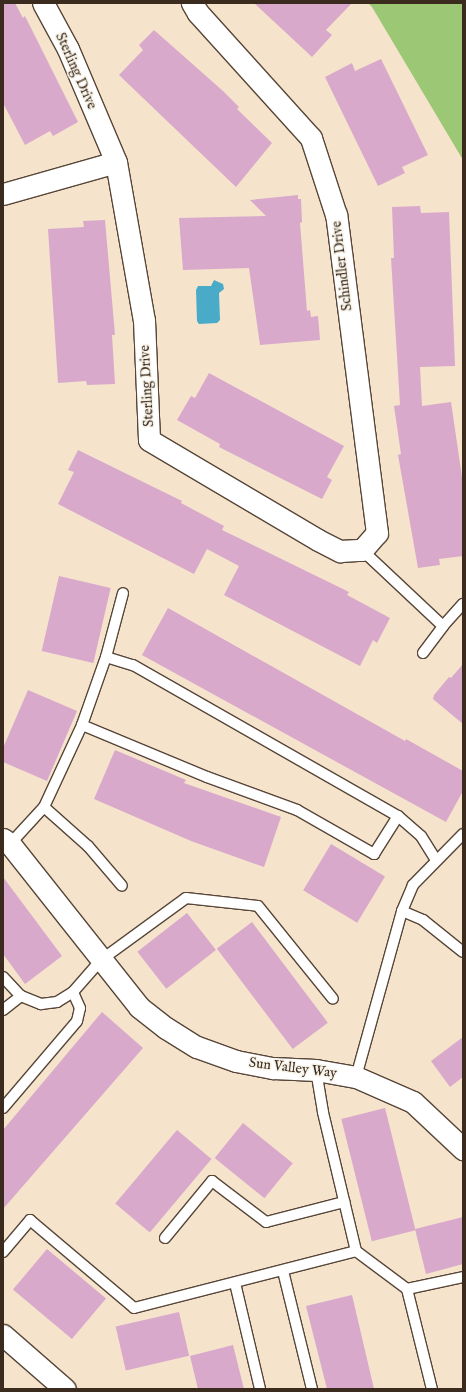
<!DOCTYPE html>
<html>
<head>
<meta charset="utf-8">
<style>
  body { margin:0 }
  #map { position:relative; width:466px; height:1392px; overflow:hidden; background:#f5e3cc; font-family:"IM FELL English",serif }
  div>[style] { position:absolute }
  .green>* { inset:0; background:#9cc876 }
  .water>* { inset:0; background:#4aabc9 }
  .building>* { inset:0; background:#d8a9cb; transform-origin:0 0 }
  .roads { filter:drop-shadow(1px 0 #574638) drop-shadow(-1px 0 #574638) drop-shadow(0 1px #574638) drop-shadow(0 -1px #574638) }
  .lane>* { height:10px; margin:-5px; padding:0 5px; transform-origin:5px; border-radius:5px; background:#fff }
  .street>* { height:21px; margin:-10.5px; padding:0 10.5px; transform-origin:10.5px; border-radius:10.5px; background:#fff }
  span { translate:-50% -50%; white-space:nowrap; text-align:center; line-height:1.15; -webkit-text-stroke:3px #f7f3e8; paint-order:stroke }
  .street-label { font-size:14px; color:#3b2a1e }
  .frame { position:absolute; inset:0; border:4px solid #3b2a1e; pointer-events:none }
</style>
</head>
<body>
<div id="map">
  <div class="green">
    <i style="clip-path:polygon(368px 3px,463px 3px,463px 160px,372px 7px)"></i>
  </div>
  <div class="water">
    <i style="clip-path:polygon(214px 280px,223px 284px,224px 289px,219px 293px,220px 320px,217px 323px,199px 324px,197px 321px,196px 290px,198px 286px,211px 286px)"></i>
  </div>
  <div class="building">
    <i style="clip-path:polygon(3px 3px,15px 3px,23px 18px,25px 16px,78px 122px,53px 136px,50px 131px,25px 145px,3px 103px)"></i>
    <i style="clip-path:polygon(254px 3px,352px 3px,326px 30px,332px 35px,312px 57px)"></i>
    <i style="clip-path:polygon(154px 30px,223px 91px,239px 107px,237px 109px,272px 143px,236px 187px,119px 75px,143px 50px,139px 45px)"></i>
    <i style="clip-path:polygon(381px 59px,428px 155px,402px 167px,405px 173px,378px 186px,325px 77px,352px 63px,355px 71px)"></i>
    <i style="clip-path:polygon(298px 195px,298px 199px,301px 199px,302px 222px,300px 223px,307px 311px,310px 310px,311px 317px,318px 316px,320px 340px,260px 345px,249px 268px,183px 270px,179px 218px,266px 216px,250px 200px)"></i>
    <i style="clip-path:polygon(420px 206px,421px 213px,449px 212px,455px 366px,420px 367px,422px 406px,451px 402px,463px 484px,463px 556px,439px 559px,440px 565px,418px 568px,398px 455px,401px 454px,394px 406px,400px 405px,391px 258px,394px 258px,392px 207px)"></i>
    <i style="clip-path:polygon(105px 220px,115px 335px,112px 335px,115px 384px,87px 385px,86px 381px,58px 383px,48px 229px,84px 227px,83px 221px)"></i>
    <i style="clip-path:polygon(209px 373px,344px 446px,327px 477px,332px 480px,322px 499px,219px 447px,220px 444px,177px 420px,191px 396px,195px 398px)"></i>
    <i style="clip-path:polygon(78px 450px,182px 501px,181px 503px,224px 526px,222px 530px,349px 592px,347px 595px,390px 618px,377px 643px,373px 640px,360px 666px,224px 595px,239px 566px,207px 549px,194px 574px,58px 504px,74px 472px,68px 470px)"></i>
    <i style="left:59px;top:576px;width:53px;height:77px;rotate:13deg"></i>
    <i style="clip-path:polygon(168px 608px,405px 741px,406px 739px,463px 771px,463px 791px,446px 822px,142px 655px)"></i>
    <i style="clip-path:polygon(463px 664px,463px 724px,433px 699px,434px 695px,449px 677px,451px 678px)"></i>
    <i style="clip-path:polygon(28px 690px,77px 711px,47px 781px,3px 762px,3px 748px)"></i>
    <i style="clip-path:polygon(115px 750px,186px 780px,184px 783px,281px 817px,264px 867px,191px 841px,94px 799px)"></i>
    <i style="left:331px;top:844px;width:63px;height:54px;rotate:31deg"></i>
    <i style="clip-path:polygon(3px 877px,62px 956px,25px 984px,3px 954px)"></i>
    <i style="left:187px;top:913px;width:47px;height:63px;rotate:52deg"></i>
    <i style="left:252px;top:922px;width:126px;height:44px;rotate:53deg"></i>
    <i style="clip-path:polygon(102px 1012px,143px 1048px,3px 1209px,3px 1130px)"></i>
    <i style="clip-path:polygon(463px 1037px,463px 1077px,450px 1087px,431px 1061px)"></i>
    <i style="left:385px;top:1108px;width:126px;height:45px;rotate:76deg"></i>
    <i style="left:243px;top:1123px;width:64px;height:45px;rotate:39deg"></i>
    <i style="left:177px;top:1130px;width:45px;height:96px;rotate:40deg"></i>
    <i style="clip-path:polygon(463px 1217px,463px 1264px,426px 1274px,415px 1229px)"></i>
    <i style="left:47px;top:1249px;width:77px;height:53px;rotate:40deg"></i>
    <i style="clip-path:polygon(352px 1295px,374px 1389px,327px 1389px,306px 1306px)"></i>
    <i style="left:179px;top:1312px;width:45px;height:65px;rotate:77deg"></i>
    <i style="clip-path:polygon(233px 1345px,244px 1389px,198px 1389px,190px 1356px)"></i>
  </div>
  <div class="roads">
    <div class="lane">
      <i style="left:362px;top:550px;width:111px;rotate:43.2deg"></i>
      <i style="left:443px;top:626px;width:30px;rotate:-48deg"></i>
      <i style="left:423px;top:653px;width:34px;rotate:-53deg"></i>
      <i style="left:106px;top:657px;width:28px;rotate:17deg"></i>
      <i style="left:133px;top:665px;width:305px;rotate:29.7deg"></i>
      <i style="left:398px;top:816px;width:30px;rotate:41deg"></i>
      <i style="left:421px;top:836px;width:28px;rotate:58deg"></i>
      <i style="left:82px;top:725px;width:135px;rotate:22.6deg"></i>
      <i style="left:207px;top:777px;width:96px;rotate:20.1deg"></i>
      <i style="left:297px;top:810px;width:89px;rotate:29.7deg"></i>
      <i style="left:374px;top:854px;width:45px;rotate:-57.7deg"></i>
      <i style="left:44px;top:807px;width:59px;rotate:41.6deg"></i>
      <i style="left:88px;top:846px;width:52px;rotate:49.6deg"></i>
      <i style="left:10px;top:844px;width:50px;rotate:-47.4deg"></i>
      <i style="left:44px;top:807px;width:90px;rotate:-65.1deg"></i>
      <i style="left:82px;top:725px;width:72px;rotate:-70.6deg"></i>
      <i style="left:106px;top:657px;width:66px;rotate:-75.1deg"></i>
      <i style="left:402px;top:911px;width:23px;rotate:23deg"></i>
      <i style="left:423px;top:920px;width:51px;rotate:38.7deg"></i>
      <i style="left:3px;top:977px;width:26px;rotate:47deg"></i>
      <i style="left:21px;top:996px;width:22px;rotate:22deg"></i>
      <i style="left:41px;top:1004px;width:16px;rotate:-7deg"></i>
      <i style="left:57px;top:1002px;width:19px;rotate:-32deg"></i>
      <i style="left:73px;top:992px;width:43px;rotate:-48.8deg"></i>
      <i style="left:101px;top:960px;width:105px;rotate:-36.1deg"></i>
      <i style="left:186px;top:898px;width:72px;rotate:6.3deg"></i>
      <i style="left:258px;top:906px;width:119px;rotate:51.1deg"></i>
      <i style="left:3px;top:1010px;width:23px;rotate:-38deg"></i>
      <i style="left:356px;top:1077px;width:172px;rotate:-74.5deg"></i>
      <i style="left:402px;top:911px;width:28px;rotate:-67deg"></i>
      <i style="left:413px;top:885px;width:71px;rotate:-45.6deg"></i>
      <i style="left:3px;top:1108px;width:114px;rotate:-49.6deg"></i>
      <i style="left:77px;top:1021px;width:13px;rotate:-77deg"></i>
      <i style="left:80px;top:1008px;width:17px;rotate:-114deg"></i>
      <i style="left:165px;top:1238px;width:74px;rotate:-50.5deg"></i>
      <i style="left:212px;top:1181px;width:68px;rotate:37.2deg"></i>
      <i style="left:266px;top:1222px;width:81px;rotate:-14.4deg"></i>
      <i style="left:356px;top:1251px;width:64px;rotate:36.7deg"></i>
      <i style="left:407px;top:1289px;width:103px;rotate:76deg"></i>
      <i style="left:3px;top:1252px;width:42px;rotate:-49.8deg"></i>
      <i style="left:30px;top:1220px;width:136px;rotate:40.2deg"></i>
      <i style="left:134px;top:1308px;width:229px;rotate:-14.4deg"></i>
      <i style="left:356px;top:1251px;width:143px;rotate:-103.4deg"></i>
      <i style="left:323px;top:1112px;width:43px;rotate:-99.5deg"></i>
      <i style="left:283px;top:1271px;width:122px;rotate:76.2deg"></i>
      <i style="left:235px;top:1283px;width:109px;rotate:76.7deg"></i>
      <i style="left:407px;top:1289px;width:57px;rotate:-12.1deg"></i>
    </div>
    <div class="street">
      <i style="left:116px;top:162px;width:160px;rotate:80deg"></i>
      <i style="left:144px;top:320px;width:120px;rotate:87.6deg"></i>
      <i style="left:149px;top:440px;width:196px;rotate:30.6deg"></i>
      <i style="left:318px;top:540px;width:25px;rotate:27deg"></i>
      <i style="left:340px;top:551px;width:22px;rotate:-3deg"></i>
      <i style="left:362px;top:550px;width:23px;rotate:-49deg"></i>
      <i style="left:377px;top:533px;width:321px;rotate:-97.3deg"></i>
      <i style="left:336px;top:215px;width:81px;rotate:-108deg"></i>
      <i style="left:311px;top:138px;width:169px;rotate:-132.1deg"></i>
      <i style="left:198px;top:13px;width:12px;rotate:-121deg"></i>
      <i style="left:3px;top:194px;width:117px;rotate:-15.8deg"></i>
      <i style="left:116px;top:162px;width:123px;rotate:-113deg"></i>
      <i style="left:68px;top:49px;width:52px;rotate:-118.5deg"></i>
      <i style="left:3px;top:839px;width:9px;rotate:36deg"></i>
      <i style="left:10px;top:844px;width:208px;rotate:51.6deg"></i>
      <i style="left:139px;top:1007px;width:34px;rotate:38deg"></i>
      <i style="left:166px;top:1028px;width:36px;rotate:32deg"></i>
      <i style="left:197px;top:1047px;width:41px;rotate:19.7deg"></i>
      <i style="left:236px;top:1061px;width:38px;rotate:11deg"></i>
      <i style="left:273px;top:1068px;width:43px;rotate:2.7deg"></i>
      <i style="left:316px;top:1070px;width:41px;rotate:9.9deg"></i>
      <i style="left:356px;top:1077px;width:62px;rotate:23.7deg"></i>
      <i style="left:413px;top:1102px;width:69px;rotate:43.2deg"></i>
      <i style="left:3px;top:1335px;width:82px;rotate:41.1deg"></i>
    </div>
  </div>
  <div class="street-label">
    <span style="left:76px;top:71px;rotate:66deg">Sterling Drive</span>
    <span style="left:342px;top:266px;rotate:-97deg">Schindler Drive</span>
    <span style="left:147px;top:386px;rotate:-93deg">Sterling Drive</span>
    <span style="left:293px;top:1068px;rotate:7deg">Sun Valley Way</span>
  </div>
  <div class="frame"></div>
</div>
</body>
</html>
